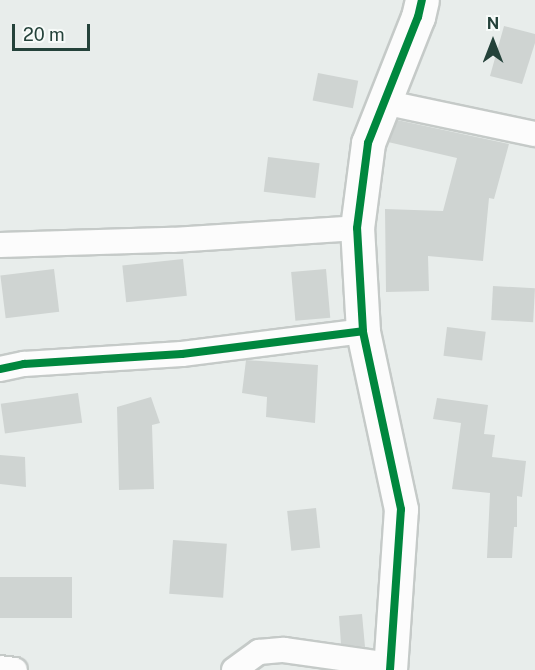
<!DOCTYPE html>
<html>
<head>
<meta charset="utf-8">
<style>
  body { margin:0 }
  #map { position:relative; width:535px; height:670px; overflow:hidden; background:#e8edeb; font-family:"Public Sans",sans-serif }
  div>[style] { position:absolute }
  .building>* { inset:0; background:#cfd4d2; transform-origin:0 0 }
  .roads { filter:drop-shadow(2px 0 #c5cac8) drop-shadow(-2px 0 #c5cac8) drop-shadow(0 2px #c5cac8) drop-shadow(0 -2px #c5cac8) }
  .street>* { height:24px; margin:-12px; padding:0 12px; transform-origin:12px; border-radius:12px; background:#fcfcfc }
  .secondary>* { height:33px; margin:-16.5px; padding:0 16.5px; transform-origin:16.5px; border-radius:16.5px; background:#fcfcfc }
  .cycleway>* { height:8px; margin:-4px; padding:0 4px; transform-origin:4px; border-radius:4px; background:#00873e }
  span { translate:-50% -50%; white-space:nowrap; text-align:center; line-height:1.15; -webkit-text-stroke:4.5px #f7fbf9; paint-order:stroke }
  .north { position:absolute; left:463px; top:12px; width:60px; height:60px; -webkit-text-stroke:4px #f7fbf9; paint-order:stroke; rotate:0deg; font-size:16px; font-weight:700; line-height:24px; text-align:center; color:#24423a }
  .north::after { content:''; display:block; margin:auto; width:21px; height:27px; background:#24423a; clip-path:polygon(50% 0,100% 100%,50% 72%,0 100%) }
  .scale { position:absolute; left:12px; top:24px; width:78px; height:27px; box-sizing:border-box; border:3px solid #24423a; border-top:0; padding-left:8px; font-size:18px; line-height:21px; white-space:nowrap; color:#24423a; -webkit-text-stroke:4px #f7fbf9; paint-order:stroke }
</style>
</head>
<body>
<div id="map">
  <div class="building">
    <i style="clip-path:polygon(504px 26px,535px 34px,535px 43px,522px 84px,490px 76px)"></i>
    <i style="left:318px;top:73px;width:41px;height:28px;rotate:11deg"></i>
    <i style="clip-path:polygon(397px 120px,509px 144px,494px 199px,489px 198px,483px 261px,428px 256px,429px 291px,386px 292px,385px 209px,443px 211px,457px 158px,388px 142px)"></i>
    <i style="left:268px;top:157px;width:52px;height:35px;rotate:7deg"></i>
    <i style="left:183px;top:259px;width:37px;height:61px;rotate:84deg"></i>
    <i style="left:54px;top:269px;width:43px;height:54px;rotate:83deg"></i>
    <i style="left:326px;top:269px;width:49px;height:35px;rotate:85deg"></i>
    <i style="left:493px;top:286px;width:42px;height:34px;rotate:3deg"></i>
    <i style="left:447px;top:327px;width:39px;height:29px;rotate:7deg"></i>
    <i style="clip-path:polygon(246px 360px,318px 365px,315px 423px,266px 417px,267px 397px,242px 393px)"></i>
    <i style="left:78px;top:393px;width:30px;height:78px;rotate:82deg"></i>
    <i style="clip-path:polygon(151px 397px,160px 423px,152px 425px,154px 489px,119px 490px,117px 407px)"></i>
    <i style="clip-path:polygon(437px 398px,488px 405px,484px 434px,495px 435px,492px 457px,526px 461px,522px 497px,517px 496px,517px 527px,514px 527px,512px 558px,487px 558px,490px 493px,452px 489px,461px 423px,433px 419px)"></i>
    <i style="clip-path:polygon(0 455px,25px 457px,26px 487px,0 484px)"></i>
    <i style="left:316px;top:508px;width:40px;height:29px;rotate:84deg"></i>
    <i style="left:173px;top:540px;width:54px;height:54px;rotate:4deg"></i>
    <i style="left:0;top:577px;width:72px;height:41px"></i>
    <i style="clip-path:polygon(362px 614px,365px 647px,341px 644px,339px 616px)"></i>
  </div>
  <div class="roads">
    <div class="street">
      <i style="left:383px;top:102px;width:155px;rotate:11.9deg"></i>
      <i style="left:0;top:245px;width:173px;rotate:-1.7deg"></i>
      <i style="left:173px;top:240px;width:184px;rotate:-3.7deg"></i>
      <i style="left:0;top:369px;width:25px;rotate:-12deg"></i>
      <i style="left:24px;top:364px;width:158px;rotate:-3.6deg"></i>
      <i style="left:182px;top:354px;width:182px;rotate:-7.2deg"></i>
      <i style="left:0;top:668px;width:15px;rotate:8deg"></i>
      <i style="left:234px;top:670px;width:31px;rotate:-36deg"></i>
      <i style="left:259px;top:652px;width:25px;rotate:-5deg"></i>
      <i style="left:284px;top:650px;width:108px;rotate:8deg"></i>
    </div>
    <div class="secondary">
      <i style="left:390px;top:670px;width:161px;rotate:-86.1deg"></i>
      <i style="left:401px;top:509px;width:182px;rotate:-102.1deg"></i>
      <i style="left:363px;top:331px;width:103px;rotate:-93.3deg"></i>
      <i style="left:357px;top:228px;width:86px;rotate:-82.6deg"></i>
      <i style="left:368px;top:143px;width:136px;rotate:-68.4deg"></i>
      <i style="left:418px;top:17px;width:17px;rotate:-77deg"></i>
    </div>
  </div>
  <div class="cycleway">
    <i style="left:0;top:369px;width:25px;rotate:-12deg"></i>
    <i style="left:24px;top:364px;width:158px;rotate:-3.6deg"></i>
    <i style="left:182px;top:354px;width:182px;rotate:-7.2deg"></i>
    <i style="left:390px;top:670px;width:161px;rotate:-86.1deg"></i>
    <i style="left:401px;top:509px;width:182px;rotate:-102.1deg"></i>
    <i style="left:363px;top:331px;width:103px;rotate:-93.3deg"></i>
    <i style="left:357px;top:228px;width:86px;rotate:-82.6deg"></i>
    <i style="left:368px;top:143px;width:136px;rotate:-68.4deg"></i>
    <i style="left:418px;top:17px;width:17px;rotate:-77deg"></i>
  </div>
  <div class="north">N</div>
  <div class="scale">20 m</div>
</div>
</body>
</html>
